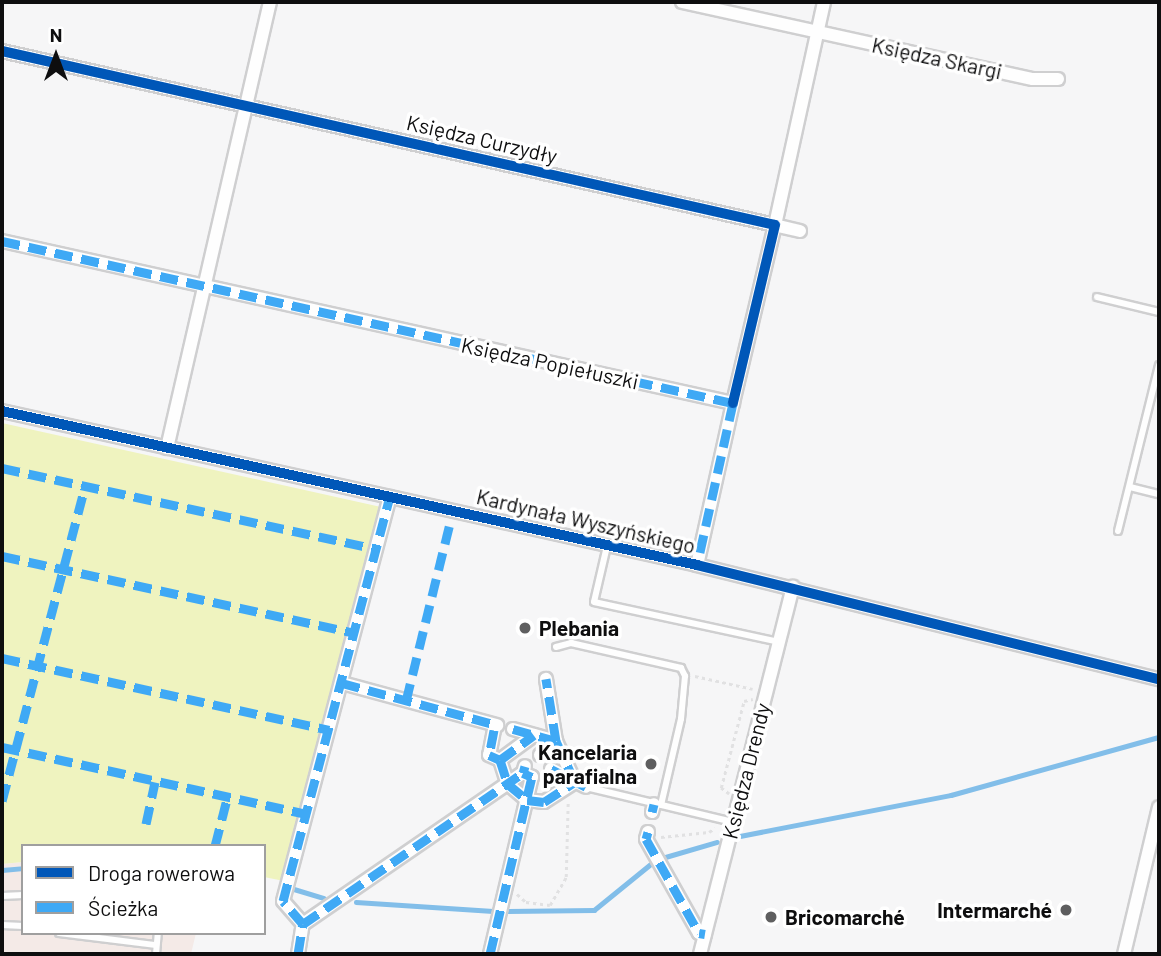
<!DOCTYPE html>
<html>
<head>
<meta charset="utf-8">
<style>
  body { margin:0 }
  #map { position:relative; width:1161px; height:956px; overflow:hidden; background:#f6f6f7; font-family:Barlow,sans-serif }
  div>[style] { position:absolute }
  .industrial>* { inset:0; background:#f4eae7 }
  .green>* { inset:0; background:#eff3bf }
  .stream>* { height:4.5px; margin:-2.25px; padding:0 2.25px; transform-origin:2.25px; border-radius:2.25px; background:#82bee9 }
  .path>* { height:2.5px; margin-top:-1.25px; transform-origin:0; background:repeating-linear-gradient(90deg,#e1e1e2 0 3.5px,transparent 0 7px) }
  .roads { filter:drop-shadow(2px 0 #cfcfd0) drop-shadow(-2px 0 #cfcfd0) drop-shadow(0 2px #cfcfd0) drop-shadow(0 -2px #cfcfd0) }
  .lane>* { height:6px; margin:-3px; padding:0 3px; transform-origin:3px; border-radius:3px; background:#fefefe }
  .street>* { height:12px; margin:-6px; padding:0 6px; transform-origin:6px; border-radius:6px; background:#fefefe }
  .quiet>* { height:9px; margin-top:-4.5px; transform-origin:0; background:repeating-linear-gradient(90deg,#3fa9f5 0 18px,transparent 0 27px) }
  .cycleway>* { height:10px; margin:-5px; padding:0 5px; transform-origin:5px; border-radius:5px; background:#0057b8 }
  .dots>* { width:19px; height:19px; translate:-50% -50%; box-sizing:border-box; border:4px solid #fff; border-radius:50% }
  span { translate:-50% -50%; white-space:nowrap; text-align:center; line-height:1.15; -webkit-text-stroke:7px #fff; paint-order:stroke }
  .street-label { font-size:21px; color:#0e0e0f }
  .poi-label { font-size:21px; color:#0e0e0f; font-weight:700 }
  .left { translate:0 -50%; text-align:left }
  .right { translate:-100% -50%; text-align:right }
  .frame { position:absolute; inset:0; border:4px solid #0e0e0f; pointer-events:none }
  .legend { position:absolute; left:21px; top:844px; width:245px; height:91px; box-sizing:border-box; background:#fff; border:2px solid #9f9f9f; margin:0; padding:9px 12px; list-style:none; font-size:21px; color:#0e0e0f }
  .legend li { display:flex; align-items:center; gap:14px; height:35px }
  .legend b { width:35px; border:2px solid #9f9f9f }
  .north { position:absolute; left:21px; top:21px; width:70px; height:70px; -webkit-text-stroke:5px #fff; paint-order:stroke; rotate:0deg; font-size:19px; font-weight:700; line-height:28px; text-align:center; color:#0e0e0f }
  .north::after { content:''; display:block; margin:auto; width:24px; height:32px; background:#0e0e0f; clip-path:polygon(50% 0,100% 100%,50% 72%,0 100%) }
</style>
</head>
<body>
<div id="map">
  <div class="industrial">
    <i style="clip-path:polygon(23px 862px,23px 933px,196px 933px,191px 954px,2px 954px,2px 864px)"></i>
  </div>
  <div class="green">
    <i style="clip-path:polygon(2px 423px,381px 507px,284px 881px,264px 877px,264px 846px,23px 846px,23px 862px,2px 864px)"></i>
  </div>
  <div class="stream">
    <i style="left:740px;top:836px;width:215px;rotate:-11deg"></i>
    <i style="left:951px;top:795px;width:216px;rotate:-15.6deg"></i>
    <i style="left:662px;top:858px;width:57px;rotate:-16.2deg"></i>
    <i style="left:2px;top:870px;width:21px;rotate:-5deg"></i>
    <i style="left:294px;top:889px;width:31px;rotate:17deg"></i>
    <i style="left:356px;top:902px;width:137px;rotate:3.8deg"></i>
    <i style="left:508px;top:911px;width:86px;rotate:-0.7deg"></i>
    <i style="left:594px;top:910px;width:76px;rotate:-39.1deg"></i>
  </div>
  <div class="path">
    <i style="left:695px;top:676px;width:59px;rotate:12.6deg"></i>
    <i style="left:729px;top:794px;width:10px;rotate:-143deg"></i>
    <i style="left:721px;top:788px;width:90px;rotate:-75.2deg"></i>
    <i style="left:744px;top:701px;width:9px;rotate:-13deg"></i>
    <i style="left:661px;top:837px;width:48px;rotate:-5.9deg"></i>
    <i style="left:709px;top:832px;width:7px;rotate:-34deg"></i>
    <i style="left:517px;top:894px;width:12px;rotate:42deg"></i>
    <i style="left:526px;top:902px;width:24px;rotate:7deg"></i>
    <i style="left:550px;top:905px;width:32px;rotate:-60deg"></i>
    <i style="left:566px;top:877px;width:75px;rotate:-88.5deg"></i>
  </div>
  <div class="roads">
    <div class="lane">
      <i style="left:1097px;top:297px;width:64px;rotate:13.6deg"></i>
      <i style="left:1130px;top:487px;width:30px;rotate:14deg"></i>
      <i style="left:1118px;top:531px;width:171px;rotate:-76.1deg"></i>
      <i style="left:607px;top:546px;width:57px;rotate:103.1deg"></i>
      <i style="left:594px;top:602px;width:189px;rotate:12.2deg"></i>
      <i style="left:556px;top:647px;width:16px;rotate:-15deg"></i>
      <i style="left:571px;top:643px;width:113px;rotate:12.8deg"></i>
      <i style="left:681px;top:668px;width:9px;rotate:63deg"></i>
      <i style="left:685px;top:676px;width:43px;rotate:95.3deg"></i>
      <i style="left:681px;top:719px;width:88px;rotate:103.1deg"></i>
      <i style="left:586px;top:787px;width:151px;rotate:13.4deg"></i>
      <i style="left:2px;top:896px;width:21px;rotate:-3deg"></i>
      <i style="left:2px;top:925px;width:21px;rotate:3deg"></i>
      <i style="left:59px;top:933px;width:98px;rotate:7.1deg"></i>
      <i style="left:156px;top:954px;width:21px;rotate:-85deg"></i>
    </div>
    <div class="street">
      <i style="left:682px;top:2px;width:359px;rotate:12.4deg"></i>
      <i style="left:1033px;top:79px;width:25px"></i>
      <i style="left:2px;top:51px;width:792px;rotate:12.69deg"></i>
      <i style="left:775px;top:225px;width:183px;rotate:103.3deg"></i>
      <i style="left:800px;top:231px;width:26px;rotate:-167deg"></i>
      <i style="left:775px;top:225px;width:228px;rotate:-77.6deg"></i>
      <i style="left:2px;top:241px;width:749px;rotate:12.5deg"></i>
      <i style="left:733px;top:403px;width:166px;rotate:102.5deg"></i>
      <i style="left:2px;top:411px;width:712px;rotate:12.49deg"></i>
      <i style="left:697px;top:565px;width:476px;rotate:13.9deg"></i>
      <i style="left:167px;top:448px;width:458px;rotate:-77deg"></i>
      <i style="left:342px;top:683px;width:161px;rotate:15.2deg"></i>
      <i style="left:513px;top:729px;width:45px;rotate:15.6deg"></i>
      <i style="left:494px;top:730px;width:25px;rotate:101deg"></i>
      <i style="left:489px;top:755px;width:12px;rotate:24deg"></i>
      <i style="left:500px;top:760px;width:25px;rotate:72deg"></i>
      <i style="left:508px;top:784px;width:25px;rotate:40deg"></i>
      <i style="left:527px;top:800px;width:17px;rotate:7deg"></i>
      <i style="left:544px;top:802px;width:37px;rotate:-33deg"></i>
      <i style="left:575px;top:782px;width:45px;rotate:-114.9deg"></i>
      <i style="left:556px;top:741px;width:63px;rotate:-99.2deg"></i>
      <i style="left:540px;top:755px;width:21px;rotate:-41deg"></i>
      <i style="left:500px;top:760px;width:42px;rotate:-36.3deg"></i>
      <i style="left:551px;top:769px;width:39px;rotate:27deg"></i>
      <i style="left:652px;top:812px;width:8px;rotate:-76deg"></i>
      <i style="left:648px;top:832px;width:7px;rotate:106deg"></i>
      <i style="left:646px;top:839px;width:108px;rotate:60.6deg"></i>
      <i style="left:699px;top:933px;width:6px;rotate:9deg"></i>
      <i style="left:303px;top:924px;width:30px;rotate:-131deg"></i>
      <i style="left:283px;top:901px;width:418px;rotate:-75.2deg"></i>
      <i style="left:298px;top:954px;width:30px;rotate:-81deg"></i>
      <i style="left:303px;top:924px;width:267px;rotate:-34.5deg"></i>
      <i style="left:490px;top:954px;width:182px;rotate:-76.7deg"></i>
      <i style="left:532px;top:777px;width:10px;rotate:-156deg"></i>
      <i style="left:523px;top:773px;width:7px;rotate:-74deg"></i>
      <i style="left:700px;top:954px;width:379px;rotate:-75.8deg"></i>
      <i style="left:1124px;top:954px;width:151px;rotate:-76.6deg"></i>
    </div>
  </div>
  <div class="quiet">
    <i style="left:2px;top:241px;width:749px;rotate:12.5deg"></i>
    <i style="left:733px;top:403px;width:166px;rotate:102.5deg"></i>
    <i style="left:2px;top:468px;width:383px;rotate:12.2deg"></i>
    <i style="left:2px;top:556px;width:361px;rotate:12.3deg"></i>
    <i style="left:2px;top:658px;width:335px;rotate:12.4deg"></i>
    <i style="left:342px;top:683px;width:161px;rotate:15.2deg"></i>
    <i style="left:406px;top:701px;width:187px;rotate:-76.1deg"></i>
    <i style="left:513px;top:729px;width:45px;rotate:15.6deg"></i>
    <i style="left:494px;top:730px;width:25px;rotate:101deg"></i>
    <i style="left:489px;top:755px;width:12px;rotate:24deg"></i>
    <i style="left:500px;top:760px;width:25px;rotate:72deg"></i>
    <i style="left:508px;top:784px;width:25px;rotate:40deg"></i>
    <i style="left:527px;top:800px;width:17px;rotate:7deg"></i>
    <i style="left:544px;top:802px;width:37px;rotate:-33deg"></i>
    <i style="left:575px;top:782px;width:45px;rotate:-114.9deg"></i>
    <i style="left:556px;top:741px;width:63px;rotate:-99.2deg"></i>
    <i style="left:2px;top:747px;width:312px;rotate:12.4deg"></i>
    <i style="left:540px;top:755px;width:21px;rotate:-41deg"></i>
    <i style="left:500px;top:760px;width:42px;rotate:-36.3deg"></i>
    <i style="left:551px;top:769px;width:39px;rotate:27deg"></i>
    <i style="left:2px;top:801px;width:325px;rotate:-75.2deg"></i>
    <i style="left:652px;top:812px;width:8px;rotate:-76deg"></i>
    <i style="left:146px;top:824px;width:43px;rotate:-77.9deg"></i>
    <i style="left:648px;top:832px;width:7px;rotate:106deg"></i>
    <i style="left:646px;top:839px;width:108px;rotate:60.6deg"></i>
    <i style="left:699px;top:933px;width:6px;rotate:9deg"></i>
    <i style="left:215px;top:846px;width:49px;rotate:-75.7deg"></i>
    <i style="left:303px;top:924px;width:30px;rotate:-131deg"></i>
    <i style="left:283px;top:901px;width:418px;rotate:-75.2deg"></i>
    <i style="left:298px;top:954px;width:30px;rotate:-81deg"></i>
    <i style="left:303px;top:924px;width:267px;rotate:-34.5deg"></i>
    <i style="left:490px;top:954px;width:182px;rotate:-76.7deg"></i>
    <i style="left:532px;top:777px;width:10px;rotate:-156deg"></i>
    <i style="left:523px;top:773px;width:7px;rotate:-74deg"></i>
  </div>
  <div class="cycleway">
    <i style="left:2px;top:51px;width:792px;rotate:12.69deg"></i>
    <i style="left:775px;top:225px;width:183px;rotate:103.3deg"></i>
    <i style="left:2px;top:411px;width:712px;rotate:12.49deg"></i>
    <i style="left:697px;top:565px;width:476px;rotate:13.9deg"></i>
  </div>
  <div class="dots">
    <i style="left:525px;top:628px;background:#5f5f60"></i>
    <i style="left:651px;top:764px;background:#5f5f60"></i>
    <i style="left:1066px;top:910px;background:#5f5f60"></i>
    <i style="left:771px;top:917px;background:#5f5f60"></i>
  </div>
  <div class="street-label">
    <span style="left:937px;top:58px;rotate:12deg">Księdza Skargi</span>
    <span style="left:482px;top:139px;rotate:13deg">Księdza Curzydły</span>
    <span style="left:550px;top:363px;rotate:12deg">Księdza Popiełuszki</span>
    <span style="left:586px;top:521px;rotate:13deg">Kardynała Wyszyńskiego</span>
    <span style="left:746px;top:771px;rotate:-76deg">Księdza Drendy</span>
  </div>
  <div class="poi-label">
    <span class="left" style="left:539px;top:628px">Plebania</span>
    <span class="right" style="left:637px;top:764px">Kancelaria<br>parafialna</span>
    <span class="right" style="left:1052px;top:910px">Intermarché</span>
    <span class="left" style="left:785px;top:917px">Bricomarché</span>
  </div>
  <div class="frame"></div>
  <ul class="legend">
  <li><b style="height:9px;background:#0057b8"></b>Droga rowerowa</li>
  <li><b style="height:9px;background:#3fa9f5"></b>Ścieżka</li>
  </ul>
  <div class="north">N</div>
</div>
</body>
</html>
